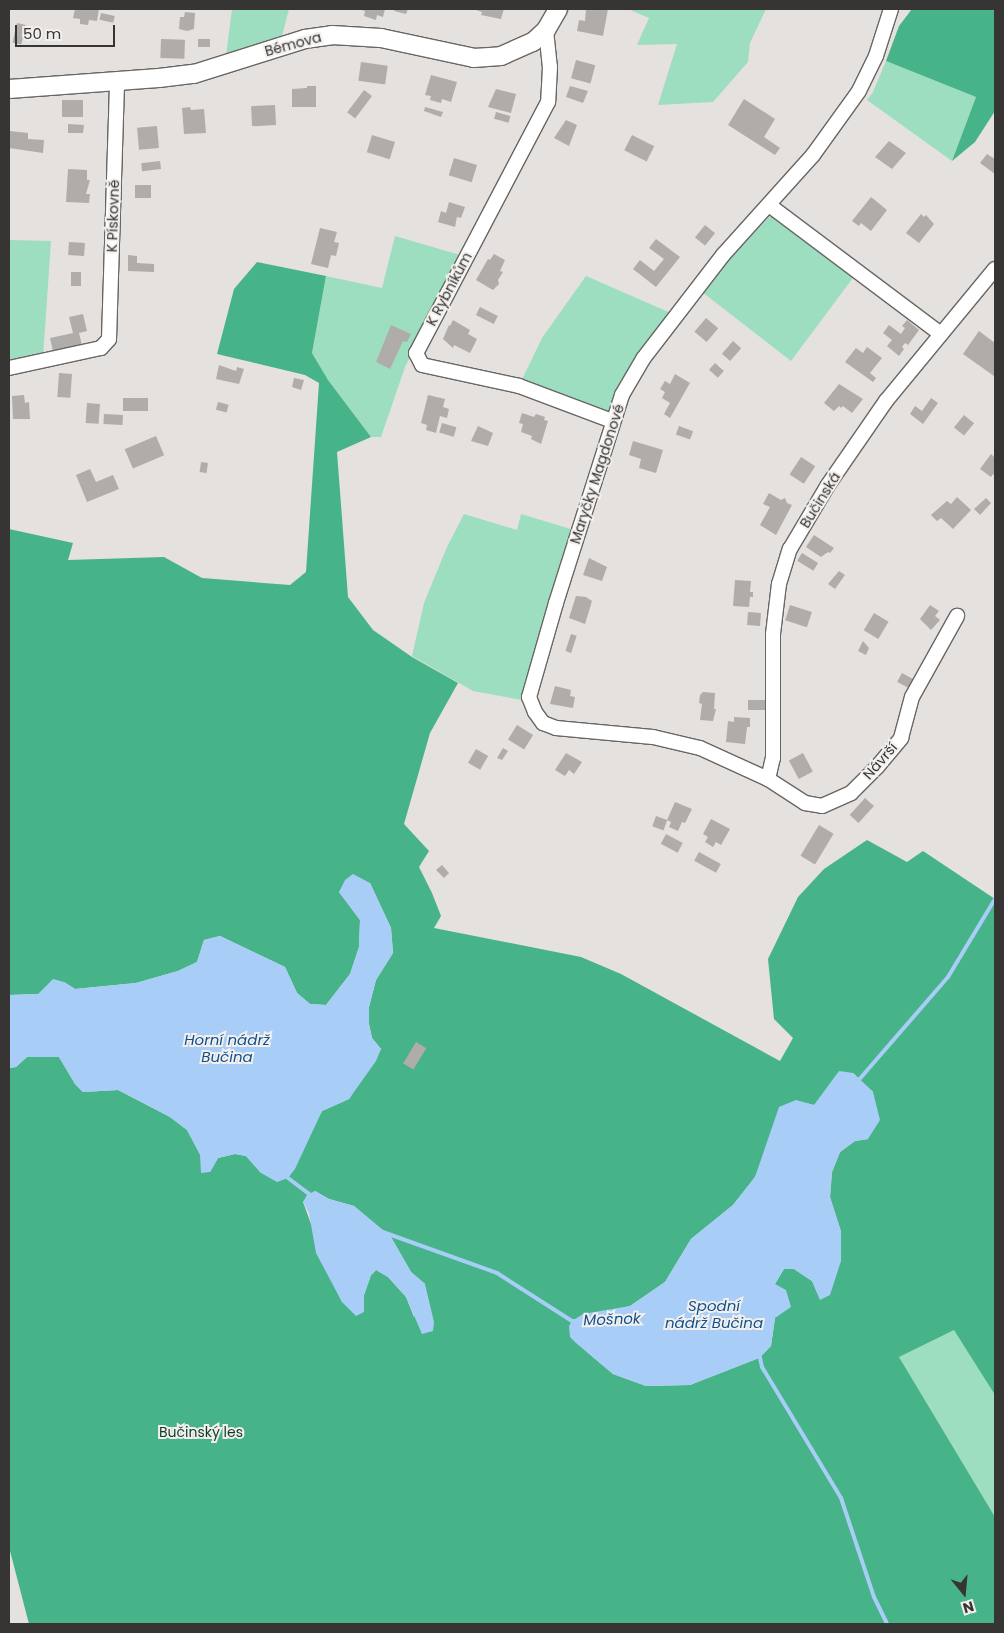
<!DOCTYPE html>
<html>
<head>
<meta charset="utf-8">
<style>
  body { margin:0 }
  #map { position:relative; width:1004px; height:1633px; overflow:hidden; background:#e4e1df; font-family:Poppins,sans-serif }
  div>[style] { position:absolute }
  .green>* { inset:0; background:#9cdebf }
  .forest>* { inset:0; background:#47b389 }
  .water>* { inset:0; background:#a8cdf7 }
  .stream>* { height:4px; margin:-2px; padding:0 2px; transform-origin:2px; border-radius:2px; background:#a8cdf7 }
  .building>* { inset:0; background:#afacaa; transform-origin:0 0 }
  .roads { filter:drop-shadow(1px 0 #686664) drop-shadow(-1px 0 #686664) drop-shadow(0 1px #686664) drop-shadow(0 -1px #686664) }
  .minor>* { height:14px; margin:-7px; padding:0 7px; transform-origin:7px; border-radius:7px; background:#fff }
  .tertiary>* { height:18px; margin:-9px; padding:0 9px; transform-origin:9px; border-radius:9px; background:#fff }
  span { translate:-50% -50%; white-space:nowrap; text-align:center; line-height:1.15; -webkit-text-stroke:4px #f2efec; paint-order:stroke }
  .street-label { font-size:14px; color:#363534 }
  .park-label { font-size:14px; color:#0e3d2c }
  .water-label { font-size:15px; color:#0f518f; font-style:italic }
  .frame { position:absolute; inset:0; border:10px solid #363534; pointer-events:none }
  .north { position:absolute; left:939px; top:1568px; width:50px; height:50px; -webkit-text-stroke:4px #f2efec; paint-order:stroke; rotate:163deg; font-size:14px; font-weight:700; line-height:20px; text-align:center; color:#363534 }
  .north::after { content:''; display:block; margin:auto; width:18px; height:22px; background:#363534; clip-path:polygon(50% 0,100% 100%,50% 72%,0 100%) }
  .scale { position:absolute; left:15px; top:25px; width:100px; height:22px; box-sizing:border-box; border:2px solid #363534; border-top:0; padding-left:6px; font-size:15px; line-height:18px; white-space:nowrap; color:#363534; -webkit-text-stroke:4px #f2efec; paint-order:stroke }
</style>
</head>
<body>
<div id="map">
  <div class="green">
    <i style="clip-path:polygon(232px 9px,289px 9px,282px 36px,226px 56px)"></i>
    <i style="clip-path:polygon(628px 9px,766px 9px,750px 43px,748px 62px,713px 102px,658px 105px,677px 44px,637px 45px,649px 18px)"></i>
    <i style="clip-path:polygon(886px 61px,976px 97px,952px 161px,867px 100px,873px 92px)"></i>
    <i style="clip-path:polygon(773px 213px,855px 275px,791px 361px,702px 292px,730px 258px)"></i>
    <i style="clip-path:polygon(395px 236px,460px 255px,405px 367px,381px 437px,371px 437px,328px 380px,312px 353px,326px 276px,382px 288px)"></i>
    <i style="clip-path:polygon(9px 240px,51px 241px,43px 357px,9px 365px)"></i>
    <i style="clip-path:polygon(586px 276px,673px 314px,609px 417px,519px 386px,542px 338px)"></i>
    <i style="clip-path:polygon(464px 514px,517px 530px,521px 514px,574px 530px,548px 608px,522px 700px,473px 691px,412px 656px,424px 603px,447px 547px)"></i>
    <i style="clip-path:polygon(954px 1329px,995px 1395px,995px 1517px,899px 1357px)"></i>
  </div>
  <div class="forest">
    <i style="clip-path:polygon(912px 9px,991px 9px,995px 11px,995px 111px,975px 142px,952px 161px,976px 97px,886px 61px,899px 26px)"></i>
    <i style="clip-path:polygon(evenodd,257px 262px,326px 276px,312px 353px,328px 380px,371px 437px,337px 452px,348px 597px,373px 630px,412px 657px,458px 683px,430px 733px,404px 824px,429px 851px,419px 867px,432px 893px,441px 916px,434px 928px,581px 957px,621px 974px,780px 1061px,793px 1038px,774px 1019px,768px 959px,798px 897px,824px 869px,867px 840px,907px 862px,923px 851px,995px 899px,995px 1395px,954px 1330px,899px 1357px,995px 1517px,995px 1624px,29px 1624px,9px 1547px,9px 1068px,16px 1067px,27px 1057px,59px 1057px,75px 1084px,83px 1092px,118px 1090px,170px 1117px,187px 1130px,210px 1172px,218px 1158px,235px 1154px,246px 1156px,261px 1173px,302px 1150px,322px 1111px,349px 1099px,381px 1049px,372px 1038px,369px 1024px,369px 1007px,376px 980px,393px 953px,391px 928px,370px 883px,339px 892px,360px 920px,359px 947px,350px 974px,326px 1005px,310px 1004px,297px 993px,285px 967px,220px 936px,204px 940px,197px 962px,178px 971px,136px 983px,75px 989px,64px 982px,38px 994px,9px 995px,9px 529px,73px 543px,68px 560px,164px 557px,202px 578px,290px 585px,306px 572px,319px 383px,305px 375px,217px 354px,234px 289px,257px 262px,853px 1073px,873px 1092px,868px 1139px,855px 1141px,840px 1152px,832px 1172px,830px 1197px,841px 1232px,820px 1299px,812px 1281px,794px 1269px,784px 1269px,775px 1284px,775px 1318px,771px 1346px,759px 1358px,690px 1385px,646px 1386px,613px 1374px,587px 1352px,611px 1311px,630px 1306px,665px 1282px,691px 1239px,733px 1205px,755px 1177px,765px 1153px,796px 1101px,814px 1105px,853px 1073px,257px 262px,315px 1191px,329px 1199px,354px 1206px,391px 1237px,411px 1272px,425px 1284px,414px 1317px,406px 1297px,388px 1277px,376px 1270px,371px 1275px,364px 1295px,342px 1302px,331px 1279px,303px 1202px,315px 1191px)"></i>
  </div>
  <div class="water">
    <i style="clip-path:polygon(353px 874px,370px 883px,391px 928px,393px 953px,376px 980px,369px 1007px,369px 1024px,372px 1038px,381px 1049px,376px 1061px,349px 1099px,322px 1111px,295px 1169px,288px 1178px,277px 1182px,261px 1173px,246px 1156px,235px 1154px,218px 1158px,210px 1172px,201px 1173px,200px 1155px,187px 1130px,170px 1117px,118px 1090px,83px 1092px,75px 1084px,59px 1057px,27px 1057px,16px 1067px,9px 1068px,9px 995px,38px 994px,53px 979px,64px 982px,75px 989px,136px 983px,178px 971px,197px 962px,204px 940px,220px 936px,285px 967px,297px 993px,310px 1004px,326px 1005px,350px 974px,359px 947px,360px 920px,339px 892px,345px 880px)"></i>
    <i style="clip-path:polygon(839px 1071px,853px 1073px,873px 1092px,880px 1120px,868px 1139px,855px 1141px,840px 1152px,832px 1172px,830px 1197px,841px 1231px,841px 1261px,830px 1295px,820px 1300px,812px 1281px,794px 1269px,784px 1269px,775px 1284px,786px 1290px,791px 1307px,775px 1318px,771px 1346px,759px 1358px,690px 1385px,646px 1386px,613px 1374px,576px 1343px,570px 1337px,569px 1326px,572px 1321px,583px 1314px,630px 1306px,665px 1282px,691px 1239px,733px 1205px,755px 1177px,779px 1107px,796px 1100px,814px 1105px)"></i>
    <i style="clip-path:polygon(315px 1191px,329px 1199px,354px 1206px,391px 1237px,411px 1272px,425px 1284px,434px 1322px,433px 1331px,422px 1334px,406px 1297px,388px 1277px,376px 1270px,371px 1275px,364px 1295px,364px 1312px,356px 1316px,342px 1302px,316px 1253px,309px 1213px,303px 1202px,307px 1195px)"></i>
  </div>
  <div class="stream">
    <i style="left:857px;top:1082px;width:139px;rotate:-49.1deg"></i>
    <i style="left:948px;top:977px;width:91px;rotate:-58.9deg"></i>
    <i style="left:288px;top:1178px;width:30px;rotate:37deg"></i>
    <i style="left:380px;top:1231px;width:124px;rotate:19.7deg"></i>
    <i style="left:497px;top:1273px;width:89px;rotate:32.6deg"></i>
    <i style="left:572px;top:1321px;width:5px"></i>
    <i style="left:759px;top:1353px;width:14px;rotate:78deg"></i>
    <i style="left:762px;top:1367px;width:153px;rotate:58.9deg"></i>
    <i style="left:841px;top:1498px;width:104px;rotate:71.6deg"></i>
    <i style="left:874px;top:1597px;width:30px;rotate:64deg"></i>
  </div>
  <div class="building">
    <i style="clip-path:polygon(75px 9px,99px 9px,97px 21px,89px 20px,88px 25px,80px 24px,80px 19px,73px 18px)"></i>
    <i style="clip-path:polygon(358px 9px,385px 9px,383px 17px,377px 15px,376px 20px,364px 16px,365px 11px)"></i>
    <i style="clip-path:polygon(395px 9px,408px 9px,406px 14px,394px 11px)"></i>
    <i style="clip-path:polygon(473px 9px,504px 9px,501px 19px,481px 15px,482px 12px)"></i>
    <i style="clip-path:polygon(586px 9px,608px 9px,603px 36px,577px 31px,579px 20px,585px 21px)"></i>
    <i style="clip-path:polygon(185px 12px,195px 13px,194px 29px,187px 31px,179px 29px,180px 17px,184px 17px)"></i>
    <i style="left:101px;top:13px;width:14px;height:7px;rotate:12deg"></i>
    <i style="left:17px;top:23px;width:9px;height:20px;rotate:13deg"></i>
    <i style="left:161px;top:39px;width:24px;height:19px;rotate:2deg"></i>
    <i style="left:198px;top:39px;width:12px;height:8px"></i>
    <i style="left:576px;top:60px;width:20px;height:19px;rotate:15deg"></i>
    <i style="left:361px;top:62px;width:27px;height:19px;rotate:8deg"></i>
    <i style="clip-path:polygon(431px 75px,457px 82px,451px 102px,442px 99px,441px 103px,430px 100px,431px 96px,425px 95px)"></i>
    <i style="clip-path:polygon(307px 86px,316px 86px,316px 107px,292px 107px,292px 89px,307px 88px)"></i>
    <i style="clip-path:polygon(570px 86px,588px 91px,583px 103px,566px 97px)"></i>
    <i style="clip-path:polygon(496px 89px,516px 94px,511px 113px,488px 107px)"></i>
    <i style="left:364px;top:90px;width:10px;height:28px;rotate:37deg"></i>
    <i style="clip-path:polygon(744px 99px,775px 119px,764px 137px,780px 148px,775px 155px,728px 125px)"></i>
    <i style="left:62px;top:100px;width:21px;height:17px"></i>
    <i style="left:275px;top:105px;width:20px;height:24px;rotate:87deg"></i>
    <i style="clip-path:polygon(190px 107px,191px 110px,204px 109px,206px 133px,184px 134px,182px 108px)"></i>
    <i style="clip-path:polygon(425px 107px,443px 112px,441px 117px,424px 111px)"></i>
    <i style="left:496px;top:112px;width:15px;height:7px;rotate:16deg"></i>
    <i style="clip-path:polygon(566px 120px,577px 125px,569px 146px,554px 138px)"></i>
    <i style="clip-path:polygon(68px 124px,84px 125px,83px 133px,68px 133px)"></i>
    <i style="left:157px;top:126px;width:22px;height:20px;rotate:85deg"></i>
    <i style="clip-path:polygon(10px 131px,28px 133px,28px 139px,44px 140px,43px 153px,9px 148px)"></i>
    <i style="left:372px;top:135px;width:24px;height:18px;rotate:17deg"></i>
    <i style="left:632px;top:135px;width:25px;height:17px;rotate:27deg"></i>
    <i style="clip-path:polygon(889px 141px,906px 153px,892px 169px,875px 157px)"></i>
    <i style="clip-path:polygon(987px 154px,995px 159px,995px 174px,980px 163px)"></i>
    <i style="left:454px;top:158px;width:24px;height:18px;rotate:17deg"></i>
    <i style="left:160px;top:161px;width:8px;height:19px;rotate:83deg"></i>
    <i style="clip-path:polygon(68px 169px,87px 170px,87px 180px,90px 180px,86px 194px,90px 194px,89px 203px,66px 202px)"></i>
    <i style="left:135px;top:185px;width:16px;height:13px"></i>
    <i style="clip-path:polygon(871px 197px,887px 210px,871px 231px,861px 223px,859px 226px,852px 221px)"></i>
    <i style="clip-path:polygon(449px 202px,465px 207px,461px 218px,457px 217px,455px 227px,438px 222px,441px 211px,446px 213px)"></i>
    <i style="clip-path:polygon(921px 214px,924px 217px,926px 215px,934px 224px,919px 243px,906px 233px)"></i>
    <i style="left:705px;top:225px;width:13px;height:16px;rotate:39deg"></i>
    <i style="clip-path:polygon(320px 228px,337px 232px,334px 242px,339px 243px,336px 256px,331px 255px,328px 268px,311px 264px)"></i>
    <i style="clip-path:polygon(656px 239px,680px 257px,656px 287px,633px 269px,640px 260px,654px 271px,664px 259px,649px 248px)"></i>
    <i style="left:69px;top:242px;width:16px;height:13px;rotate:4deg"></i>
    <i style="clip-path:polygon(494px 254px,505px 260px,500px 271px,503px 272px,498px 280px,499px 284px,493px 290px,476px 280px,488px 259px,490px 260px)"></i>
    <i style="clip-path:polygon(128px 255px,137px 256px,137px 263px,154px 264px,154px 272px,128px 271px)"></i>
    <i style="left:71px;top:272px;width:10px;height:14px"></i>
    <i style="left:480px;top:307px;width:20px;height:9px;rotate:27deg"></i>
    <i style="clip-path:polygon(83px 314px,87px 331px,79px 333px,82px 345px,53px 351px,50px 338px,73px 333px,69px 317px)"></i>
    <i style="left:706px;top:318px;width:16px;height:18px;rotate:40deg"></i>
    <i style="clip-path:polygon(453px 320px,470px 330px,468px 334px,477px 339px,470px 353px,454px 345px,453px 348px,443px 339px,449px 325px,450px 326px)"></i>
    <i style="clip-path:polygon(907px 320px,919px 330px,908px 345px,905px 343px,902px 347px,904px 349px,899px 356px,887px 346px,892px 340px,883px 333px,889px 325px,901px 334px,905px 328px,902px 326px)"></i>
    <i style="clip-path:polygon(391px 325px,411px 334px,407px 342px,403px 341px,390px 369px,376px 362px)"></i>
    <i style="clip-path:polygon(979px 331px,995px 343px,994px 376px,963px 354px)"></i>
    <i style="left:733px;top:341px;width:11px;height:17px;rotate:41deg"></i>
    <i style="clip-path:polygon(867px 347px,882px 358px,870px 373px,876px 378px,873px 382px,845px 362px,856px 348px,863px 353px)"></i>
    <i style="left:715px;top:363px;width:12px;height:9px;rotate:42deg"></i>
    <i style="clip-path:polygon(219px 365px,236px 371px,237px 367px,244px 369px,239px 384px,216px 379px)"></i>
    <i style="left:59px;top:373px;width:13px;height:24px;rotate:4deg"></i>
    <i style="clip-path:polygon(675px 374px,690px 383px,670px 418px,664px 414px,670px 403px,662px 398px,665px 392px,660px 389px,665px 381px,670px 384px)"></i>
    <i style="clip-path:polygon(294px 378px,304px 380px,301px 390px,292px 387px)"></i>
    <i style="clip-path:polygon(839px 384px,863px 399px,852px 413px,843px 406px,841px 408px,839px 406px,834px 411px,824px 403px)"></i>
    <i style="clip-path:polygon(24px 395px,25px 403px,29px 402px,30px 419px,13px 419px,12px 396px)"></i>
    <i style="clip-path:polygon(428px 395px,445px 399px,443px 407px,449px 409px,447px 418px,440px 416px,436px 433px,426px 430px,427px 425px,421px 423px)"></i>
    <i style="left:123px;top:398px;width:25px;height:13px"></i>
    <i style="clip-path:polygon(931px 398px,938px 403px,923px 424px,910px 414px,915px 406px,922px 411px)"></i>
    <i style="left:218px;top:402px;width:11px;height:8px;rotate:15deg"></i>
    <i style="left:87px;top:403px;width:13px;height:20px;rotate:4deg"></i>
    <i style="clip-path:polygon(522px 413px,534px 417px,536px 414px,545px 417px,544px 420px,548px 421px,541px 444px,531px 439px,532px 436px,521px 432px,523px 424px,519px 423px)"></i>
    <i style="left:104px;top:414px;width:19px;height:10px;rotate:3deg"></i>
    <i style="left:964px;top:415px;width:13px;height:16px;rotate:39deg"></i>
    <i style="left:442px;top:423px;width:15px;height:10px;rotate:16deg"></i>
    <i style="clip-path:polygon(478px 426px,493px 433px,488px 446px,471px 441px)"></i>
    <i style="left:679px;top:426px;width:15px;height:9px;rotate:20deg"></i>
    <i style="left:156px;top:436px;width:21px;height:34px;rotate:67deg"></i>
    <i style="clip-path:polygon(633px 441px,663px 450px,656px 473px,639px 468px,641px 459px,629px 455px)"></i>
    <i style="clip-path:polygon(991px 454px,995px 458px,995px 476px,993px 474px,991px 477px,980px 469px)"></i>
    <i style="left:801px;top:457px;width:17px;height:21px;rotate:33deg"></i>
    <i style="left:201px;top:462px;width:7px;height:10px;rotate:8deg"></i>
    <i style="clip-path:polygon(90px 469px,96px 482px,113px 475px,119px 489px,87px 502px,76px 475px)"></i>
    <i style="clip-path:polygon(769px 493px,781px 500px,785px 498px,787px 503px,792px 505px,776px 535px,760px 525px,770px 507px,763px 504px)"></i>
    <i style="clip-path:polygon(957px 497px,971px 510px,953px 529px,941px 518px,937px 521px,931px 515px,947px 501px,951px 504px)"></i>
    <i style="clip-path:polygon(986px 498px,991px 503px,980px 515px,974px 509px)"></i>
    <i style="clip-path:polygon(814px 535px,834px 548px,830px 553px,828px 552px,821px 557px,806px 547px)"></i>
    <i style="left:802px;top:553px;width:19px;height:9px;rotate:32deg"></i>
    <i style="clip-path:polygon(589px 558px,607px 567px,602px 581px,583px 575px)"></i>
    <i style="clip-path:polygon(839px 571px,845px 575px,835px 589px,828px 584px)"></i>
    <i style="clip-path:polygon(735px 580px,751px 581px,750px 592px,753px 592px,753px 597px,750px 597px,749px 607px,733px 606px)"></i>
    <i style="clip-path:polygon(576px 596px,586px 597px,592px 601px,585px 624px,569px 618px)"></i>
    <i style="left:790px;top:605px;width:23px;height:16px;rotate:18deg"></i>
    <i style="clip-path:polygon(930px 605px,939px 611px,935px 616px,940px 620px,931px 630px,920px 619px)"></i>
    <i style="left:748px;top:612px;width:13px;height:13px;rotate:4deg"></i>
    <i style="left:874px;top:613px;width:17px;height:20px;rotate:31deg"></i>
    <i style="left:571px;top:634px;width:6px;height:18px;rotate:18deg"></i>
    <i style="clip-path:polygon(863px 641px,869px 648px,866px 655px,858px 651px)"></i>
    <i style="left:902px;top:673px;width:13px;height:10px;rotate:29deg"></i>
    <i style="clip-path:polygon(555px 686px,571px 690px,570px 696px,575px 697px,573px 708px,550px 704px)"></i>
    <i style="clip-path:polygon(703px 692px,715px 693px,714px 709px,716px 709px,713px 721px,700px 720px,702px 704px,699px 703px,700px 695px)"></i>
    <i style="left:770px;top:700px;width:10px;height:22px;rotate:90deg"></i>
    <i style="clip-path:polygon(734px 717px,750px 718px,750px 727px,747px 727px,745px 744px,726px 742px,728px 721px,734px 722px)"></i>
    <i style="left:517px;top:725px;width:19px;height:17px;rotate:32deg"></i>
    <i style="clip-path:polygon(503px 748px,508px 751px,502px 760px,497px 758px)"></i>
    <i style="left:476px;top:749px;width:14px;height:16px;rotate:30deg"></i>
    <i style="clip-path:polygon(566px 753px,582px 762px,574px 774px,569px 770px,565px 776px,555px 770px)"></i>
    <i style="left:803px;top:753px;width:21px;height:16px;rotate:62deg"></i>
    <i style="left:865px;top:798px;width:12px;height:23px;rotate:42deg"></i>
    <i style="clip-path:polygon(675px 802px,692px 809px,685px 823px,682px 822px,678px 831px,669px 827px,671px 822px,667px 820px)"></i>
    <i style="left:656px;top:816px;width:12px;height:11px;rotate:20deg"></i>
    <i style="clip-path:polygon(711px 819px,730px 829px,721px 845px,716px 842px,713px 847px,705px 842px,708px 837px,703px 834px)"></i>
    <i style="left:819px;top:825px;width:17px;height:36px;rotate:31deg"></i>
    <i style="left:666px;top:834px;width:19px;height:11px;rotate:28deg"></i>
    <i style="left:699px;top:852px;width:25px;height:10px;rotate:29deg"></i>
    <i style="clip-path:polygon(442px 865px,449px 873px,444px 878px,436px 870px)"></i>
    <i style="left:416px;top:1042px;width:12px;height:25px;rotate:31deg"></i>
  </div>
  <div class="roads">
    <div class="minor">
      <i style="left:891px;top:9px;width:49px;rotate:107.7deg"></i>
      <i style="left:876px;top:56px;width:39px;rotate:116deg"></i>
      <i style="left:859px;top:91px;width:79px;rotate:125.7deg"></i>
      <i style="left:813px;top:155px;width:135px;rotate:132deg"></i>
      <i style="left:723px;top:255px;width:131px;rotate:127.6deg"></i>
      <i style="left:643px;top:359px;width:42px;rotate:120.3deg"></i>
      <i style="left:622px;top:395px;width:218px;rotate:107.6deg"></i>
      <i style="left:556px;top:603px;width:98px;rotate:106deg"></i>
      <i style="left:529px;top:697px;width:16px;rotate:68deg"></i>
      <i style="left:535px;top:712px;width:14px;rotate:54deg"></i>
      <i style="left:543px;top:723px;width:14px;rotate:21deg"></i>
      <i style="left:556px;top:728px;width:97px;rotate:5.3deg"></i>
      <i style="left:653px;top:737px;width:48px;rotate:13.2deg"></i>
      <i style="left:700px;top:748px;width:75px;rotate:24.5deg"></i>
      <i style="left:768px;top:779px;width:44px;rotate:33deg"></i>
      <i style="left:805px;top:803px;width:17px;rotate:10deg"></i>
      <i style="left:822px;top:806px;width:32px;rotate:-24deg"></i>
      <i style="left:851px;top:793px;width:37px;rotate:-45deg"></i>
      <i style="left:877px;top:767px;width:38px;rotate:-50deg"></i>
      <i style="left:901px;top:738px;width:42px;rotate:-75deg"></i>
      <i style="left:912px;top:697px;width:93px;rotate:-60.9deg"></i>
      <i style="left:546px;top:30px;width:37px;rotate:84deg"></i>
      <i style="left:550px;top:67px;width:35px;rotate:93deg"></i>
      <i style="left:548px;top:102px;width:284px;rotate:117.7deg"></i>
      <i style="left:416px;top:353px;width:13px;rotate:63deg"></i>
      <i style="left:422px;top:365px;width:99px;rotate:12.2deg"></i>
      <i style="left:519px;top:386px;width:99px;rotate:20.6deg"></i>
      <i style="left:769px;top:205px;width:215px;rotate:36.9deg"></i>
      <i style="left:9px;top:368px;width:94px;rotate:-12.3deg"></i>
      <i style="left:101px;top:348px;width:12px;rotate:-48deg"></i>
      <i style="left:109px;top:339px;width:258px;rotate:-88.2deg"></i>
      <i style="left:768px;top:779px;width:22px;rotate:-77deg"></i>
      <i style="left:773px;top:758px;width:124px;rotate:-90deg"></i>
      <i style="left:773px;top:634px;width:50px;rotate:-83.2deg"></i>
      <i style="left:779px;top:584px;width:37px;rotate:-73deg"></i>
      <i style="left:790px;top:549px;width:74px;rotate:-59.3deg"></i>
      <i style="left:828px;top:485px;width:102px;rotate:-55.4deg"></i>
      <i style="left:886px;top:401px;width:171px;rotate:-50.5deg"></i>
    </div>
    <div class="tertiary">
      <i style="left:9px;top:89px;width:150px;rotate:-4.2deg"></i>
      <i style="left:159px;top:78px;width:35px;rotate:-7deg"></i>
      <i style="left:194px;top:74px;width:116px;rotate:-17.5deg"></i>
      <i style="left:305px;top:39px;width:27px;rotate:-8deg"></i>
      <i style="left:332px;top:35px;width:49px;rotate:3.5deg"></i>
      <i style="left:381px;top:38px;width:95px;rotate:12.1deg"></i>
      <i style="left:474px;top:58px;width:27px;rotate:-4deg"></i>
      <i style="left:501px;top:56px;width:35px;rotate:-24deg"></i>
      <i style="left:533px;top:42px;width:18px;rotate:-43deg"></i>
      <i style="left:546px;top:30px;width:24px;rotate:-60deg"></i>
    </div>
  </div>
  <div class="street-label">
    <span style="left:293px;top:44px;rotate:-15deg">Bémova</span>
    <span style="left:113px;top:216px;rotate:-88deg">K Pískovně</span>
    <span style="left:449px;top:289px;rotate:-62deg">K Rybníkům</span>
    <span style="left:597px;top:474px;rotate:-72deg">Maryčky Magdonové</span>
    <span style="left:820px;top:500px;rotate:-58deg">Bučinská</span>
    <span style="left:880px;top:761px;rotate:-49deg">Návrší</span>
  </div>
  <div class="park-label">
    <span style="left:201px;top:1432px">Bučinský les</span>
  </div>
  <div class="water-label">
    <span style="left:227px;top:1048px">Horní nádrž<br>Bučina</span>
    <span style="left:714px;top:1314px">Spodní<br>nádrž Bučina</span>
    <span style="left:612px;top:1319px;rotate:-2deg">Mošnok</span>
  </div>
  <div class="frame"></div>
  <div class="north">N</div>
  <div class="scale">50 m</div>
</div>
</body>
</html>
